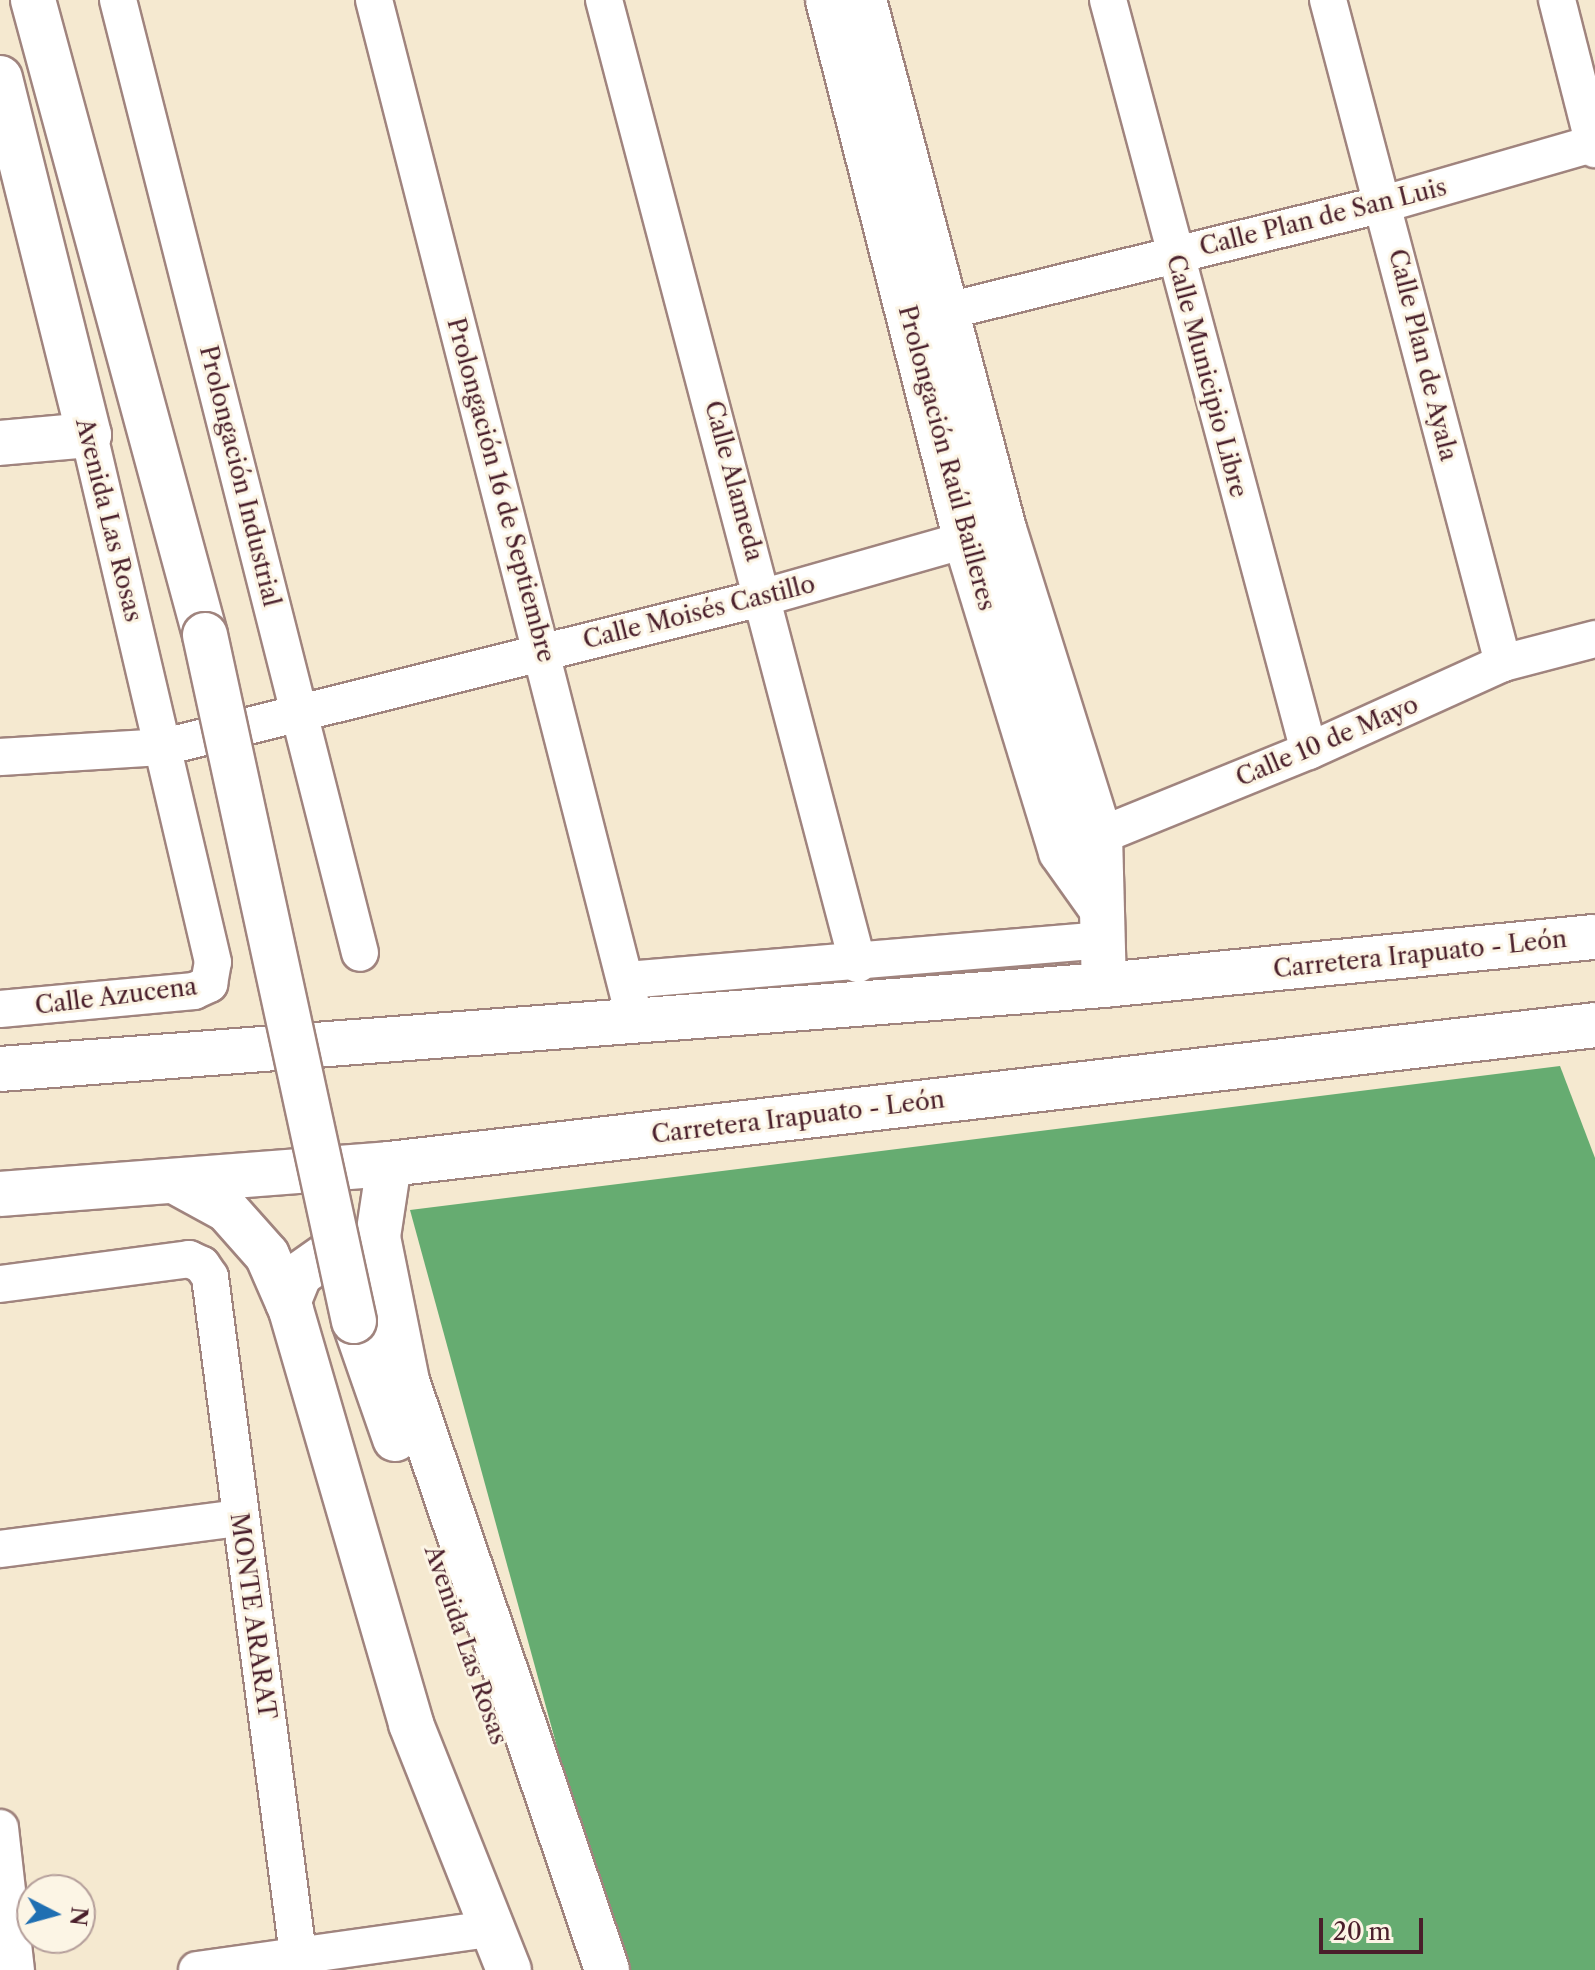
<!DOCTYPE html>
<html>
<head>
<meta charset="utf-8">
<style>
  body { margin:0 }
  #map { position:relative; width:1595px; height:1970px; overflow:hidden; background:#f5e9d0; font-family:"Libre Caslon Text",serif }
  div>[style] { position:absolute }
  .forest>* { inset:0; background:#66ac71 }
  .roads { filter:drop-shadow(2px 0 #a0847e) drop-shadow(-2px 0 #a0847e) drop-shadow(0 2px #a0847e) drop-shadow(0 -2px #a0847e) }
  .street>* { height:36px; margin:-18px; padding:0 18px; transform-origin:18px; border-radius:18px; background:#fff }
  .secondary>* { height:44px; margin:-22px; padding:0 22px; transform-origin:22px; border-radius:22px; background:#fff }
  .highway>* { height:44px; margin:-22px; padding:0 22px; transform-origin:22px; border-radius:22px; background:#fff }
  .bridges { filter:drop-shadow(2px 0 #a0847e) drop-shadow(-2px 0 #a0847e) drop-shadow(0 2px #a0847e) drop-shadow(0 -2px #a0847e) }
  .secondary-bridge>* { height:44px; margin:-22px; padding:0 22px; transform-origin:22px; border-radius:22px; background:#fff }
  span { translate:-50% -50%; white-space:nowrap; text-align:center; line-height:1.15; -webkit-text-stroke:6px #fcf5e5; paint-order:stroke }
  .street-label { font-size:24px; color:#4a1f2b }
  .north { position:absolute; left:16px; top:1874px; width:80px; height:80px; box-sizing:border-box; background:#fcf5e5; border:2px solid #b59f9b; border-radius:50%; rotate:96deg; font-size:22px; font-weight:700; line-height:32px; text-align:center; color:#4a1f2b }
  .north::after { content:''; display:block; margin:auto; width:28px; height:36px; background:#1f6fb2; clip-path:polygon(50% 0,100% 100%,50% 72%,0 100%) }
  .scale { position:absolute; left:1319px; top:1918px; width:104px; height:36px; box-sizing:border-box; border:4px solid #4a1f2b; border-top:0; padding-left:10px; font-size:24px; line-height:28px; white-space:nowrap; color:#4a1f2b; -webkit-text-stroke:6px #fcf5e5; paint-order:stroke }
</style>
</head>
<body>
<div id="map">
  <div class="forest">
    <i style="clip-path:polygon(1560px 1066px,1595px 1158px,1595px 1970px,618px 1970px,410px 1210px)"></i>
  </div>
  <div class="roads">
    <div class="street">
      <i style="left:118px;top:0;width:983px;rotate:75.75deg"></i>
      <i style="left:374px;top:0;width:1053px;rotate:75.65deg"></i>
      <i style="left:604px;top:0;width:997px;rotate:75.24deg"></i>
      <i style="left:1108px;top:0;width:777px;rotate:75.02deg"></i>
      <i style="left:1328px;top:0;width:686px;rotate:75.21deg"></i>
      <i style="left:1557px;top:0;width:154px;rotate:75.7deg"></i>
      <i style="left:919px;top:318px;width:479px;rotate:-13.8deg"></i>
      <i style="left:1384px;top:204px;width:220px;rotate:-16.1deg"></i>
      <i style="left:0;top:757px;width:164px;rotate:-3.5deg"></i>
      <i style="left:164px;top:747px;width:619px;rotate:-14.01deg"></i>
      <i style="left:765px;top:597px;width:234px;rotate:-15.9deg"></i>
      <i style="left:1077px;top:845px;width:250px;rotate:-22.1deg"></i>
      <i style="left:1309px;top:751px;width:213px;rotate:-24.4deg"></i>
      <i style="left:1503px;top:663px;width:95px;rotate:-14.6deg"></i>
      <i style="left:627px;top:980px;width:475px;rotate:-4.8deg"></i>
      <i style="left:0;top:1009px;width:195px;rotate:-5.3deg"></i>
      <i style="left:194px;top:991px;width:17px;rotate:-25deg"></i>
      <i style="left:209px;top:984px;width:22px;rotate:-80deg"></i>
      <i style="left:213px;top:962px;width:541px;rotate:-103.24deg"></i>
      <i style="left:0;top:1284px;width:191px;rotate:-7.5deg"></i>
      <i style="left:189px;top:1259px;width:14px;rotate:25deg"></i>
      <i style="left:202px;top:1265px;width:14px;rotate:56deg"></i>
      <i style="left:210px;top:1277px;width:699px;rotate:82.6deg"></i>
      <i style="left:0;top:1549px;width:242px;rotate:-7.4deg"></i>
      <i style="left:0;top:1828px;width:143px;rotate:83.6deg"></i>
      <i style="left:197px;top:1970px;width:300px;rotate:-8deg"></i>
    </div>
    <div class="secondary">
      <i style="left:33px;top:0;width:658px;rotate:74.84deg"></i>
      <i style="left:828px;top:0;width:558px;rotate:75.69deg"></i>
      <i style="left:966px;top:541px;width:325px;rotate:73deg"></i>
      <i style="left:1061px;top:852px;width:64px;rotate:54.6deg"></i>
      <i style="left:864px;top:0;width:547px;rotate:75.18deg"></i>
      <i style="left:1004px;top:529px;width:321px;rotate:72.6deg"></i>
      <i style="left:1100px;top:835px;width:150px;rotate:88.5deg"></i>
      <i style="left:0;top:78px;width:368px;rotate:76deg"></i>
      <i style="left:89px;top:435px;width:89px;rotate:174.9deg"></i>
      <i style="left:389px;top:1164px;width:74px;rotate:98.6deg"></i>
      <i style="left:378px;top:1237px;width:147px;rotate:78.6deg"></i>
      <i style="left:407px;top:1381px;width:622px;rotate:71.24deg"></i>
      <i style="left:174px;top:1181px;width:60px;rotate:28.7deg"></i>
      <i style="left:227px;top:1210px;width:60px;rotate:48.4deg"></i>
      <i style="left:267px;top:1255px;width:60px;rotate:66.4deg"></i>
      <i style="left:291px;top:1310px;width:431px;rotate:73.8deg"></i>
      <i style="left:411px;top:1724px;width:265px;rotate:68.3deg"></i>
      <i style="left:288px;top:1303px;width:31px;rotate:-68deg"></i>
      <i style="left:300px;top:1274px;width:32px;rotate:-35deg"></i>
      <i style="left:326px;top:1256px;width:31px;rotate:2deg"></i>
      <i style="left:357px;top:1257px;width:17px;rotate:31deg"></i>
      <i style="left:354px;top:1321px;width:125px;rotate:70.8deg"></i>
    </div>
    <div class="highway">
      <i style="left:0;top:1069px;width:1107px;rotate:-4.35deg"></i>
      <i style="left:1104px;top:985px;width:493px;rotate:-5.6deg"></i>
      <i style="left:0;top:1194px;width:390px;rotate:-4.4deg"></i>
      <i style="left:389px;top:1164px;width:1214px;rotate:-6.57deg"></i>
    </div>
  </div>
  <div class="bridges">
    <div class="secondary-bridge">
      <i style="left:205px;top:635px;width:702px;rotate:77.75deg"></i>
    </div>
  </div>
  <div class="street-label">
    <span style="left:1323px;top:217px;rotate:-14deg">Calle Plan de San Luis</span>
    <span style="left:1423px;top:355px;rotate:76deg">Calle Plan de Ayala</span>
    <span style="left:1207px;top:376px;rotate:75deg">Calle Municipio Libre</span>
    <span style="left:947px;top:458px;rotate:75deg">Prolongación Raúl Bailleres</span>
    <span style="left:240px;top:476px;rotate:76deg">Prolongación Industrial</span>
    <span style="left:734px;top:481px;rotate:75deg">Calle Alameda</span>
    <span style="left:501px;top:490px;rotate:75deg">Prolongación 16 de Septiembre</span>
    <span style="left:109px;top:520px;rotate:76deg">Avenida Las Rosas</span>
    <span style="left:699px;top:612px;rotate:-14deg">Calle Moisés Castillo</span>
    <span style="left:1327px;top:741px;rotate:-23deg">Calle 10 de Mayo</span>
    <span style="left:1420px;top:954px;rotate:-6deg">Carretera Irapuato - León</span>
    <span style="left:116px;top:996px;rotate:-7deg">Calle Azucena</span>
    <span style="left:798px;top:1117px;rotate:-7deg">Carretera Irapuato - León</span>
    <span style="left:253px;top:1616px;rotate:82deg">MONTE ARARAT</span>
    <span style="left:466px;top:1645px;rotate:71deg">Avenida Las Rosas</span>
  </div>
  <div class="north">N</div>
  <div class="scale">20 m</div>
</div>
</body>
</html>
